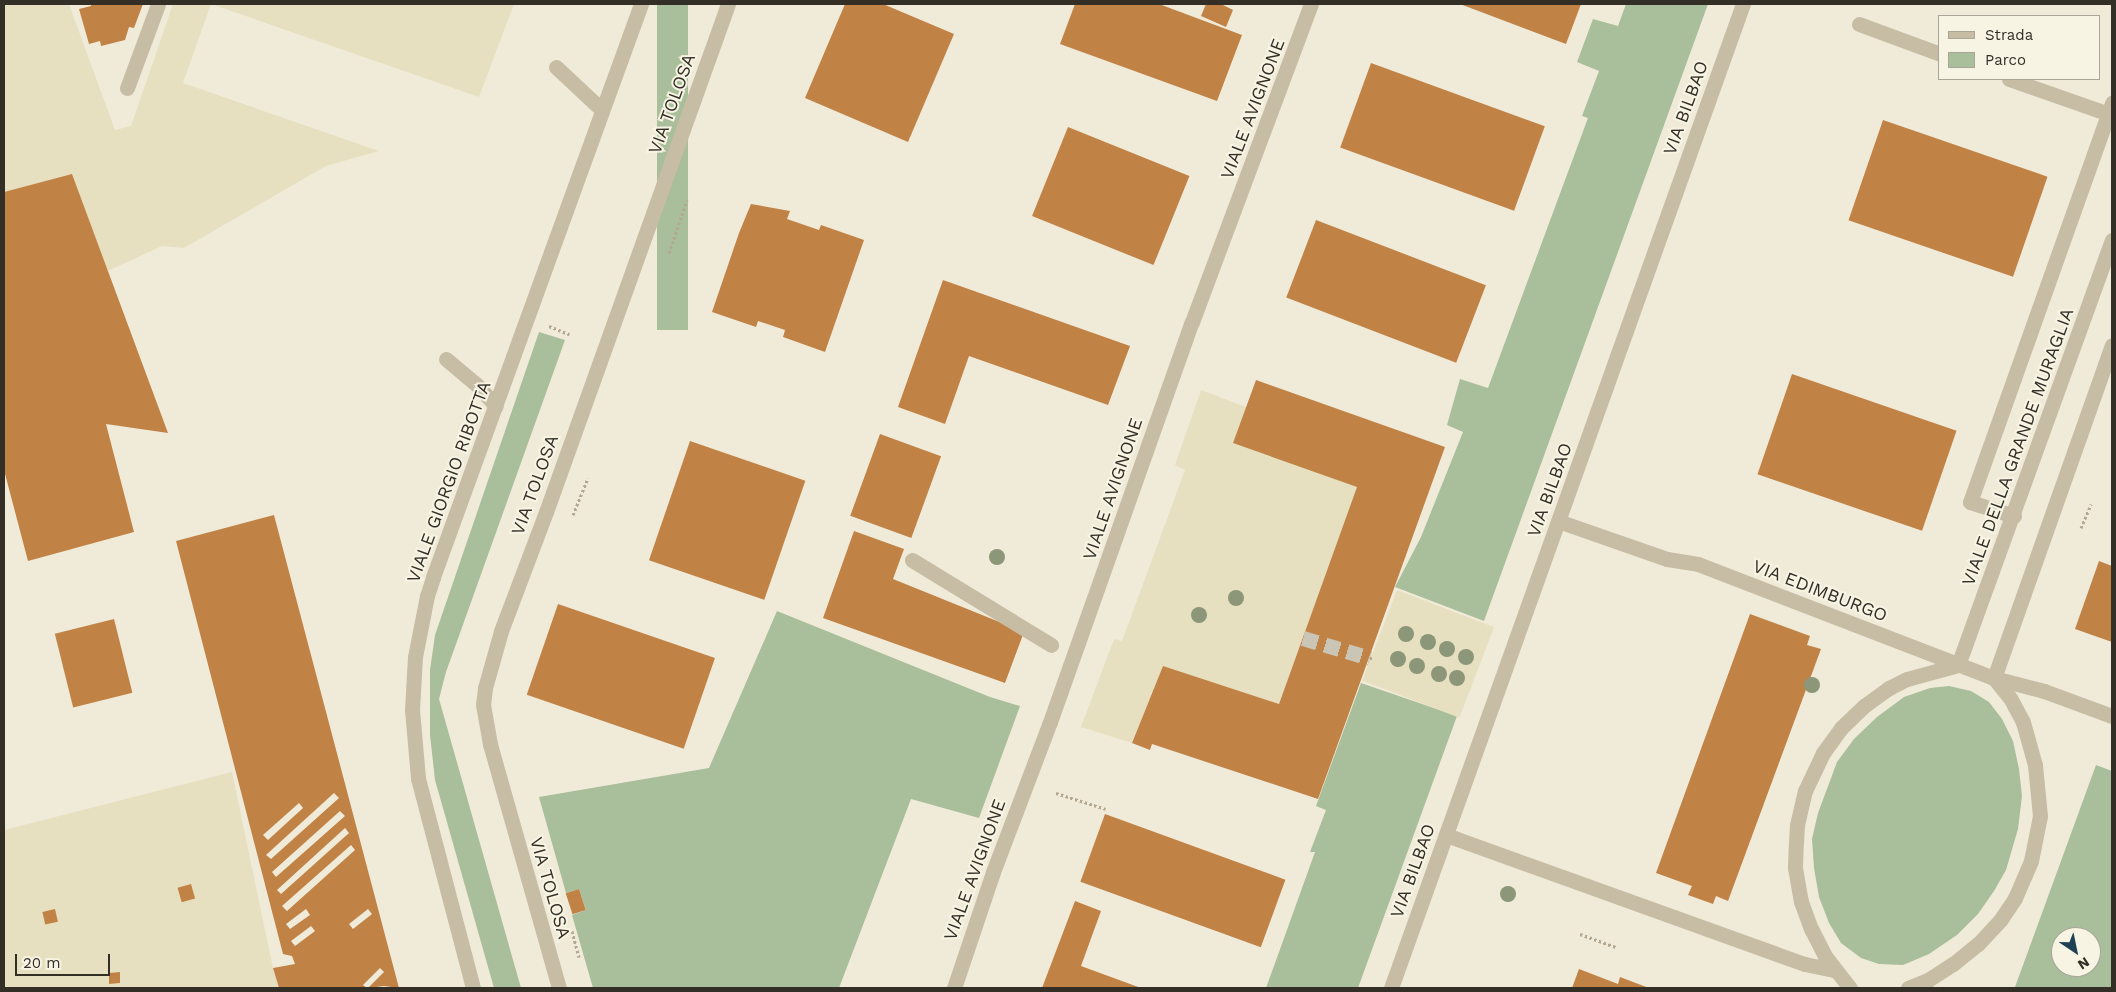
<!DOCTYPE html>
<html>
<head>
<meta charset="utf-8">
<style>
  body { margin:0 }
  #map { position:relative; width:2116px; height:992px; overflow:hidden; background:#f0ebd9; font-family:"Work Sans",sans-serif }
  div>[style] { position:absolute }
  .green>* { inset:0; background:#a9be9a; transform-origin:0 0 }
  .plaza>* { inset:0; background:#e7e0c0; transform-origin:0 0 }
  .building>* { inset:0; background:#c18246; transform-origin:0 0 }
  .minor-tunnel>* { height:15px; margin-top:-7.5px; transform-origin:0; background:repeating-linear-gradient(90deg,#cac5b5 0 15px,transparent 0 23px) }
  .path>* { height:3px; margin-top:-1.5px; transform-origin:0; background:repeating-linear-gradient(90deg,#b3a790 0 2.5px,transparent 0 5px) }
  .minor>* { height:15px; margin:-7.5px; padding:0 7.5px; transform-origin:7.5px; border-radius:7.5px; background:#c7bda5 }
  .trees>* { width:16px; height:16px; margin:-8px; border-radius:50%; background:#8c9679 }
  span { translate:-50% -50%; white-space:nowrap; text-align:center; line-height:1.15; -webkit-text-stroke:4px #f8f4e4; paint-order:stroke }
  .street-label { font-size:18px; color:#332e26 }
  .frame { position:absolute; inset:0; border:5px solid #332e26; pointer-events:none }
  .legend { position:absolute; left:1938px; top:15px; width:162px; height:65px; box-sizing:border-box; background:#f8f4e4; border:1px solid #a9a598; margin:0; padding:6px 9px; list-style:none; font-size:15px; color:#332e26 }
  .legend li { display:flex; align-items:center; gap:10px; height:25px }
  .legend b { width:25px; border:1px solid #a9a598 }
  .north { position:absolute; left:2051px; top:927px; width:50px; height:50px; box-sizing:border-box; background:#f8f4e4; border:1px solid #a9a598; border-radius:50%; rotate:146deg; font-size:14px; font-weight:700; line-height:20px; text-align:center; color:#332e26 }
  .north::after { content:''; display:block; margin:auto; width:18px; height:22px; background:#1e4253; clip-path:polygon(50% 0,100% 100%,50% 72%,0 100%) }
  .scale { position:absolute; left:15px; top:954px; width:95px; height:22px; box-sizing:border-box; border:2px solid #332e26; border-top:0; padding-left:6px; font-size:15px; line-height:18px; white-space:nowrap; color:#332e26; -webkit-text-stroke:4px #f8f4e4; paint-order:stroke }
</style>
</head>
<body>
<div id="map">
  <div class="green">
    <i style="left:657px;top:4px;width:31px;height:326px"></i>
    <i style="clip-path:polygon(1626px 4px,1708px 4px,1484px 621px,1395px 587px,1421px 537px,1463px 432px,1447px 425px,1460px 379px,1488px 388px,1588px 118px,1582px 116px,1599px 71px,1577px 62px,1593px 19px,1618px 26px)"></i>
    <i style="clip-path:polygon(539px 332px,565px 340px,446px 672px,439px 699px,521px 988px,494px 988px,435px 780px,430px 735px,430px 670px,435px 635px)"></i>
    <i style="clip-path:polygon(777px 611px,990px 697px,1020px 706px,979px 818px,911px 799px,839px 988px,593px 988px,572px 915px,586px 910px,579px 889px,566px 893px,539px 797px,709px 768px)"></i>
    <i style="clip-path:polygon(1361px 683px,1457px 716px,1358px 988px,1266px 988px,1315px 852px,1310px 852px,1326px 810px,1316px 806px)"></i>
    <i style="clip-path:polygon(1949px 686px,1971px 691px,1989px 702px,2002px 719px,2013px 741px,2019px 769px,2022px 796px,2018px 829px,2006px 870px,1994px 891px,1978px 914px,1957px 935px,1929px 954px,1903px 965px,1879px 964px,1861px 958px,1841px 943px,1829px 923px,1819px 897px,1814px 868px,1812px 839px,1818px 813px,1837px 762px,1854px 739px,1877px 717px,1904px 697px,1930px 688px)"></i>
    <i style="clip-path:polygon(evenodd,2096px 765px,2112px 771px,2112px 988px,2020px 988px,2015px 987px,2096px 765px,2061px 937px,2091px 937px,2091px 967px,2061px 967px,2061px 937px)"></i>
  </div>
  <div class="plaza">
    <i style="clip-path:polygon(4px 4px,69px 4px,115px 130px,131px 126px,173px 4px,514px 4px,479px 97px,211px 4px,183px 83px,379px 151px,326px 166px,184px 248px,162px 246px,108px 271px,72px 175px,4px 192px)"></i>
    <i style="clip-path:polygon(1201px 390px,1246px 407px,1357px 487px,1279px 704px,1163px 666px,1132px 743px,1081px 727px,1114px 639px,1122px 641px,1185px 470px,1175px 465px)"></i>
    <i style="left:1397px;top:590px;width:104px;height:97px;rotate:21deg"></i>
    <i style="clip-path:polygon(232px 772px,273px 968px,279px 988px,4px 988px,4px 830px)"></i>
  </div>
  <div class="building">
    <i style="clip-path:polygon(91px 4px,143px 4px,134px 28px,129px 27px,125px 40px,101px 46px,100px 41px,89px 44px,79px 9px,91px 6px)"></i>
    <i style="clip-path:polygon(845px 4px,883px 4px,954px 34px,908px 142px,805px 98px)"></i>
    <i style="clip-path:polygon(1075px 4px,1159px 4px,1242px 35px,1217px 101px,1060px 44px)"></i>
    <i style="clip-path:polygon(1206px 4px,1221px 4px,1233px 10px,1226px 27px,1201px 16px)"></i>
    <i style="clip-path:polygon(1460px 4px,1581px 4px,1566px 44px)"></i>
    <i style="left:1371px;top:63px;width:185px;height:90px;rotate:20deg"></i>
    <i style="left:1883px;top:120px;width:174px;height:106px;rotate:19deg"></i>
    <i style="left:1068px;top:127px;width:131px;height:96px;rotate:22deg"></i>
    <i style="clip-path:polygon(72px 174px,168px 433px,106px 424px,134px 532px,28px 561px,4px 470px,4px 192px)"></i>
    <i style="clip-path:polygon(751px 204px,790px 211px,787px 219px,819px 230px,821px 225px,864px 240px,825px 352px,783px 337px,785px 330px,758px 321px,756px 327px,712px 312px,739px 233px)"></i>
    <i style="left:1316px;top:220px;width:182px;height:83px;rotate:21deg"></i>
    <i style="clip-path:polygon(943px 280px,1130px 346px,1108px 405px,969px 356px,945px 424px,898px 407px)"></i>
    <i style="left:1792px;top:374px;width:174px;height:106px;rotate:19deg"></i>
    <i style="clip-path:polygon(1256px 380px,1445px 447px,1318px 799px,1152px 744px,1150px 750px,1132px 743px,1163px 666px,1279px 704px,1357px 487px,1233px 443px)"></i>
    <i style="left:880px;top:434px;width:65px;height:87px;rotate:20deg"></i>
    <i style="left:690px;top:441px;width:122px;height:126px;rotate:19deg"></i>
    <i style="clip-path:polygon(evenodd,274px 515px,399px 988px,384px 986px,368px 988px,384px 972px,380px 968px,363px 985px,367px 988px,279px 988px,273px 968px,295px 964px,292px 956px,283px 954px,176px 541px,274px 515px,334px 793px,339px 798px,271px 859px,266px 855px,334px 793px,274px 515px,299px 803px,303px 808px,268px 840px,263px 835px,299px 803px,274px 515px,340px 811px,345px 816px,276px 877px,272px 872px,340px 811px,274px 515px,345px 828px,349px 833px,281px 894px,277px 890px,345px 828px,274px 515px,351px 845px,355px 850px,287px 911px,282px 906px,351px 845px,274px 515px,306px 909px,310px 915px,290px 929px,286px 924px,306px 909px,274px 515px,368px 909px,372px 914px,353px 929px,349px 924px,368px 909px,274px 515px,311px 926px,315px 931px,295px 946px,291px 941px,311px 926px)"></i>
    <i style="clip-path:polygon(854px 531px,904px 549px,893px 579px,1024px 632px,1005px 683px,823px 618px)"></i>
    <i style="clip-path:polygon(2099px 561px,2112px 566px,2112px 642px,2075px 629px)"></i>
    <i style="left:558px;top:604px;width:166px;height:96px;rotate:19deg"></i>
    <i style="clip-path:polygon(1750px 614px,1810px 636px,1807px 645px,1821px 649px,1728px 901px,1716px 896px,1713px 904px,1688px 895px,1692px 886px,1656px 873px)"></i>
    <i style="left:114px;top:619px;width:76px;height:61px;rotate:76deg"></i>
    <i style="left:1105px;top:814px;width:192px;height:72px;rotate:20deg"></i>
    <i style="left:191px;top:884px;width:15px;height:14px;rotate:74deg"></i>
    <i style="left:579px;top:889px;width:22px;height:14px;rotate:72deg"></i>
    <i style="clip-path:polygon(1075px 901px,1101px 911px,1081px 966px,1141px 988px,1042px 988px)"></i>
    <i style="left:55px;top:909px;width:13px;height:13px;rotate:77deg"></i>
    <i style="clip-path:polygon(1579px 969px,1618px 984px,1620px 977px,1649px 988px,1572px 988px)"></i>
    <i style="clip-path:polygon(120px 972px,120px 983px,109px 984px,109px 973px)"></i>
  </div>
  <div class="minor-tunnel">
    <i style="left:1303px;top:638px;width:70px;rotate:16.6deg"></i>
  </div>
  <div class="path">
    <i style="left:669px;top:253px;width:56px;rotate:-71.2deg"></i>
    <i style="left:549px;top:326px;width:22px;rotate:22deg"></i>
    <i style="left:573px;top:515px;width:40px;rotate:-68deg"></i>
    <i style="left:2081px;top:528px;width:26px;rotate:-67deg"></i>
    <i style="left:1370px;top:658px;width:2px"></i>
    <i style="left:1056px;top:793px;width:52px;rotate:17.7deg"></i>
    <i style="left:572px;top:931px;width:27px;rotate:75deg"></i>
    <i style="left:1580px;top:934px;width:38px;rotate:20deg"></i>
  </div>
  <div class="minor">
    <i style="left:1859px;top:24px;width:86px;rotate:20.3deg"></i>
    <i style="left:556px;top:67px;width:63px;rotate:43.1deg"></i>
    <i style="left:2009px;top:79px;width:109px;rotate:19.3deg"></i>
    <i style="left:127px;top:88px;width:90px;rotate:-69.7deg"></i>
    <i style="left:446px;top:359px;width:40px;rotate:40deg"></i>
    <i style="left:477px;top:385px;width:28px;rotate:48deg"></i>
    <i style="left:2014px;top:516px;width:46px;rotate:-162.3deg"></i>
    <i style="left:1970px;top:502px;width:424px;rotate:-70.4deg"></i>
    <i style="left:1558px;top:521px;width:115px;rotate:19.2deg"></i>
    <i style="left:1667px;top:559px;width:31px;rotate:9deg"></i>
    <i style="left:1698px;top:564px;width:317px;rotate:21.1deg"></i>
    <i style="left:1994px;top:678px;width:52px;rotate:14.6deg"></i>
    <i style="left:2044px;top:691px;width:72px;rotate:20.2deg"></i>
    <i style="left:912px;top:560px;width:163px;rotate:31.4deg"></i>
    <i style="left:1958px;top:665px;width:452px;rotate:-70.1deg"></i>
    <i style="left:1994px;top:678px;width:353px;rotate:-70.5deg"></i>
    <i style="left:1446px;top:835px;width:381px;rotate:19.8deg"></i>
    <i style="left:1805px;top:964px;width:30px;rotate:12deg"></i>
    <i style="left:473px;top:988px;width:217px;rotate:-104.7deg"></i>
    <i style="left:418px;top:778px;width:68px;rotate:-95deg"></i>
    <i style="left:412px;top:710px;width:53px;rotate:-86.8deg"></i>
    <i style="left:415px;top:657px;width:62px;rotate:-78.9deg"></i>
    <i style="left:427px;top:596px;width:20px;rotate:-72deg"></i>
    <i style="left:433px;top:577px;width:610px;rotate:-70.05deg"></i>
    <i style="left:559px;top:988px;width:254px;rotate:-105.8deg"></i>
    <i style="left:490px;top:744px;width:40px;rotate:-100deg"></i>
    <i style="left:483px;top:705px;width:17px;rotate:-83deg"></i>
    <i style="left:485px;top:688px;width:59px;rotate:-74.3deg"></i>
    <i style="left:501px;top:631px;width:127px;rotate:-69.3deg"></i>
    <i style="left:546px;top:512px;width:540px;rotate:-70.29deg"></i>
    <i style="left:954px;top:988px;width:122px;rotate:-71.4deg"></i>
    <i style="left:993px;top:872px;width:160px;rotate:-69.2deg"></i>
    <i style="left:1050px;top:722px;width:424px;rotate:-70.5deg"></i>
    <i style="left:1192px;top:322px;width:340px;rotate:-69.5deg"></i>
    <i style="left:1391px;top:988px;width:1045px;rotate:-70.32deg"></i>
    <i style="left:1850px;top:988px;width:41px;rotate:-128deg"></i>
    <i style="left:1825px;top:956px;width:30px;rotate:-117deg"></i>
    <i style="left:1811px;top:929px;width:29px;rotate:-110deg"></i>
    <i style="left:1801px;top:902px;width:36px;rotate:-100deg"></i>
    <i style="left:1795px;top:867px;width:24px;rotate:-88deg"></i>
    <i style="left:1796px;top:843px;width:18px;rotate:-87deg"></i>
    <i style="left:1797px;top:825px;width:35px;rotate:-77deg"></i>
    <i style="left:1805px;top:791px;width:42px;rotate:-64.7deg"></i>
    <i style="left:1823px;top:753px;width:31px;rotate:-54deg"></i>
    <i style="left:1841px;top:728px;width:32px;rotate:-44deg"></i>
    <i style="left:1864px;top:706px;width:31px;rotate:-36deg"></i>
    <i style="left:1889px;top:688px;width:20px;rotate:-27deg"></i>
    <i style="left:1907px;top:679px;width:53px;rotate:-15.4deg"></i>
    <i style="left:1908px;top:988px;width:22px;rotate:-22deg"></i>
    <i style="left:1928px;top:980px;width:30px;rotate:-33deg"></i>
    <i style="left:1953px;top:964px;width:32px;rotate:-39deg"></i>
    <i style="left:1978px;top:944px;width:34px;rotate:-47deg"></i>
    <i style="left:2001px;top:919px;width:25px;rotate:-56deg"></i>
    <i style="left:2015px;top:898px;width:40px;rotate:-66.6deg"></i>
    <i style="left:2031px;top:861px;width:46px;rotate:-78.7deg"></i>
    <i style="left:2040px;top:816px;width:51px;rotate:-95.6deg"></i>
    <i style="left:2035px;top:765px;width:45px;rotate:-105.6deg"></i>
    <i style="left:2023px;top:722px;width:27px;rotate:-118deg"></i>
    <i style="left:2010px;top:698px;width:26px;rotate:-129deg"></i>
  </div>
  <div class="trees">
    <i style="left:997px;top:557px"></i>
    <i style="left:1236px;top:598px"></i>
    <i style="left:1199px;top:615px"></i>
    <i style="left:1406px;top:634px"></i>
    <i style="left:1428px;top:642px"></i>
    <i style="left:1447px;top:649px"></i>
    <i style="left:1466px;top:657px"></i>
    <i style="left:1398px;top:659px"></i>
    <i style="left:1417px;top:666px"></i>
    <i style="left:1439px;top:674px"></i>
    <i style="left:1457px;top:678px"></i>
    <i style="left:1812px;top:685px"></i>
    <i style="left:1508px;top:894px"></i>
  </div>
  <div class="street-label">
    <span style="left:672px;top:104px;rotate:-70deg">VIA TOLOSA</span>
    <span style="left:1686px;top:108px;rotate:-70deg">VIA BILBAO</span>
    <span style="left:1253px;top:109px;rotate:-69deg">VIALE AVIGNONE</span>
    <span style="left:2018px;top:447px;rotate:-70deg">VIALE DELLA GRANDE MURAGLIA</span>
    <span style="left:449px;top:482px;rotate:-70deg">VIALE GIORGIO RIBOTTA</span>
    <span style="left:535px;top:485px;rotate:-70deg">VIA TOLOSA</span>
    <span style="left:1113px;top:489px;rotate:-71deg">VIALE AVIGNONE</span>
    <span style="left:1550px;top:490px;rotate:-70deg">VIA BILBAO</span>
    <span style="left:1820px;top:591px;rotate:21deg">VIA EDIMBURGO</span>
    <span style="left:975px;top:870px;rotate:-70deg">VIALE AVIGNONE</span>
    <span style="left:1413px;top:871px;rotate:-70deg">VIA BILBAO</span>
    <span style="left:550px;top:888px;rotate:74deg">VIA TOLOSA</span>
  </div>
  <div class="frame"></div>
  <ul class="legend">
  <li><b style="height:6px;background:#c7bda5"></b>Strada</li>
  <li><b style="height:14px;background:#a9be9a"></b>Parco</li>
  </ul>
  <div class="north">N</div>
  <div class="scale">20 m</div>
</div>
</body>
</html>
